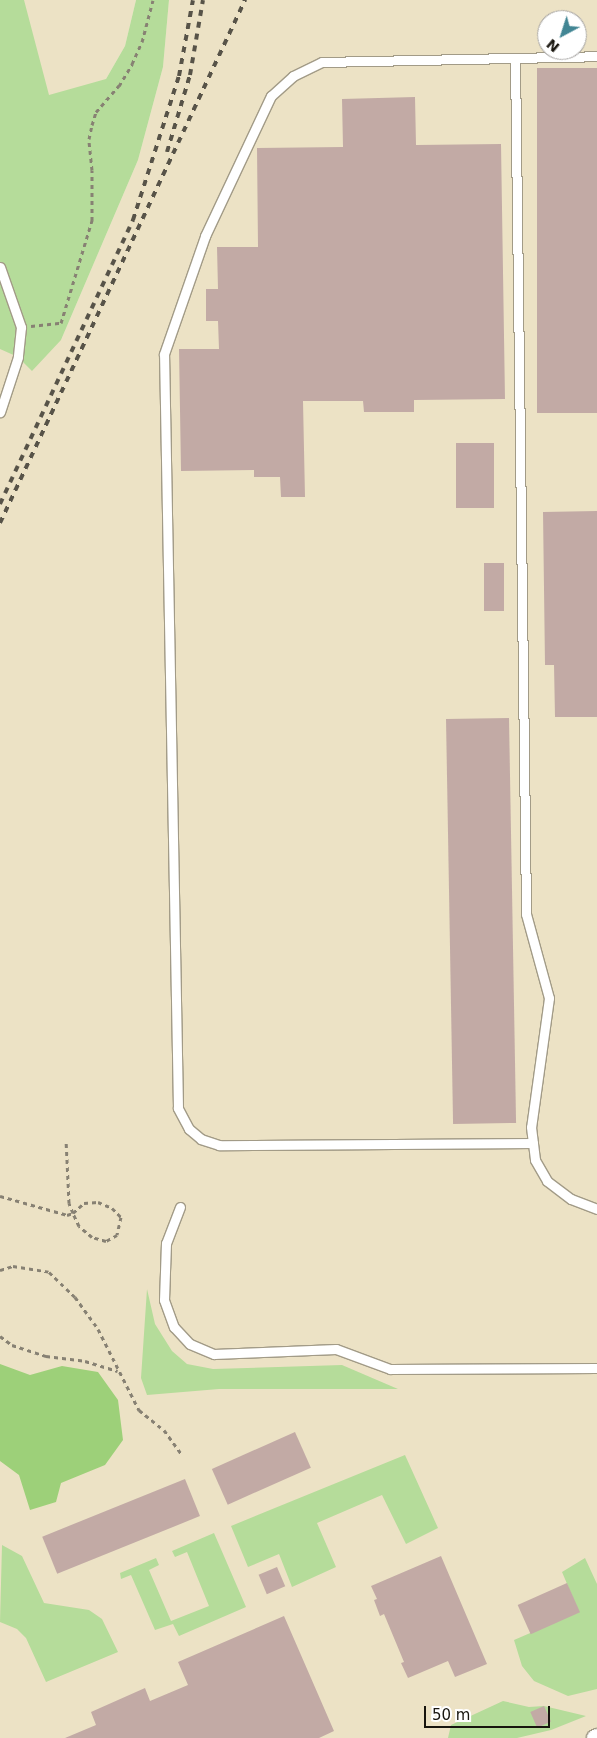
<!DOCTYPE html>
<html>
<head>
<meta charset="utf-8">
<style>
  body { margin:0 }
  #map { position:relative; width:597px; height:1738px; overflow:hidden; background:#f5edd8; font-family:"DejaVu Sans",sans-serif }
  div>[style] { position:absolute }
  .built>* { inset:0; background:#ece2c5 }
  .green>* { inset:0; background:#b5dc9a }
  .forest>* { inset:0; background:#9dd079 }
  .building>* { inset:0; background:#c2aaa5; transform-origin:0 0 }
  .path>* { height:3px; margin-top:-1.5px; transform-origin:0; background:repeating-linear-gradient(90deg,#878173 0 4px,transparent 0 8px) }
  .roads { filter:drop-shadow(1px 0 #a29b87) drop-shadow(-1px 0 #a29b87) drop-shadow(0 1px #a29b87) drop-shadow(0 -1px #a29b87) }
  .service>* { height:9px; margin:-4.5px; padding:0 4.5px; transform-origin:4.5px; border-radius:4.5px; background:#fff }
  .minor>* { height:16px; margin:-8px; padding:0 8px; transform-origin:8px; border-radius:8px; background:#fff }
  .rail>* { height:4px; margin-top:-2px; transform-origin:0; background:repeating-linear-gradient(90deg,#575348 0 6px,transparent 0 12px) }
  span { translate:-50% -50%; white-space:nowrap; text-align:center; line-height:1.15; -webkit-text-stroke:5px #fff; paint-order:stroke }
  .north { position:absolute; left:537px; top:10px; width:50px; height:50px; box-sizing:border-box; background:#fff; border:1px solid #a3a19f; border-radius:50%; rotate:220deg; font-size:14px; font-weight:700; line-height:20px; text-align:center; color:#18150e }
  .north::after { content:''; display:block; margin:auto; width:18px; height:22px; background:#428694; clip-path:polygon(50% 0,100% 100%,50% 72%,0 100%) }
  .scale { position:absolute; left:424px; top:1706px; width:126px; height:22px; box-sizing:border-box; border:2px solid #18150e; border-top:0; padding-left:6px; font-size:15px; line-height:18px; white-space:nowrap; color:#18150e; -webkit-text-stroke:4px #fff; paint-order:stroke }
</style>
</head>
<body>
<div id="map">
  <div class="built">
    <i style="clip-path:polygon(evenodd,0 0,136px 0,125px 46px,106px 79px,61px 340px,138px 160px,163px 67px,169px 0,597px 0,597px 1738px,0 1738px,0 0,547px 20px,577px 20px,577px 50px,547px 50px,547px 20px)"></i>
  </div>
  <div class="green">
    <i style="clip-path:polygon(0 0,24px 0,49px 95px,106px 79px,125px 46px,136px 0,169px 0,163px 67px,138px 160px,61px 340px,32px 371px,18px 357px,0 349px)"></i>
    <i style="clip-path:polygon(147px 1289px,155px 1324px,172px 1351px,187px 1364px,213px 1369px,342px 1365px,398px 1389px,219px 1389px,147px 1395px,141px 1378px)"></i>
    <i style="clip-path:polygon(405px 1455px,438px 1528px,406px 1544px,382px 1495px,317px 1523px,336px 1567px,292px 1587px,279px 1554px,248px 1567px,231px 1526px)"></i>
    <i style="clip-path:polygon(214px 1533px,246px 1607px,179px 1636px,173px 1624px,155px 1630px,131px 1575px,121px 1579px,120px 1573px,156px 1558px,159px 1565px,149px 1570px,171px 1621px,209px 1606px,187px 1552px,175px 1557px,172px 1551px)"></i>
    <i style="clip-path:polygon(2px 1545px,22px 1556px,44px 1603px,89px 1610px,102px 1619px,118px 1652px,46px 1682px,26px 1638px,17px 1629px,0 1622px)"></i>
    <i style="clip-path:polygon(585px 1558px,597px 1584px,597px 1689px,568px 1696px,534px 1681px,522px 1666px,514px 1640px,579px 1612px,562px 1572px)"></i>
    <i style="clip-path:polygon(503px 1701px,529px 1707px,544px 1706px,586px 1716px,551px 1730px,517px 1738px,448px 1738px,451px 1725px)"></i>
  </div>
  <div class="forest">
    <i style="clip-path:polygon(0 1364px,30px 1375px,62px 1366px,98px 1372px,118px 1400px,123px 1440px,105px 1465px,61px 1483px,56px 1502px,30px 1510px,19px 1475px,0 1461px)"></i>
  </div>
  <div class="building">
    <i style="left:597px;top:68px;width:345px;height:60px;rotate:90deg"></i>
    <i style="clip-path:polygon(415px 97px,416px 145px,501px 144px,505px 399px,414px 400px,414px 412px,364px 412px,363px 401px,303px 401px,305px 497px,281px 497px,280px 477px,254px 477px,254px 470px,181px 471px,179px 349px,219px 349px,218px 321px,206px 321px,206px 289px,218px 289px,217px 247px,258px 247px,257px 148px,343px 147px,342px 99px)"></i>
    <i style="left:456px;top:443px;width:38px;height:65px"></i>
    <i style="clip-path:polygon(597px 511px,597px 717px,555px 717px,554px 665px,545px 665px,543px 512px)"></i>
    <i style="left:484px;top:563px;width:20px;height:48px"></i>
    <i style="left:509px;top:718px;width:405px;height:63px;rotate:89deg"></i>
    <i style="left:295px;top:1432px;width:39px;height:91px;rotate:66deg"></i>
    <i style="left:185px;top:1479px;width:40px;height:154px;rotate:68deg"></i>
    <i style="clip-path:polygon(441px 1556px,487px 1664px,455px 1677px,448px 1661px,408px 1678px,401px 1663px,404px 1662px,384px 1614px,380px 1616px,374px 1600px,377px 1599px,371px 1586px)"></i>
    <i style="left:277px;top:1567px;width:21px;height:20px;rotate:67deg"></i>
    <i style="left:567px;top:1583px;width:32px;height:54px;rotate:66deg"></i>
    <i style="clip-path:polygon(284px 1616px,334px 1731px,319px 1738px,65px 1738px,96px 1725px,91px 1712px,145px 1688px,150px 1701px,188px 1685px,178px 1662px)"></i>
    <i style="left:544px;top:1706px;width:17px;height:15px;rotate:66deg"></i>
  </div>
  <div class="path">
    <i style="left:31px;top:326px;width:30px;rotate:-6deg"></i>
    <i style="left:61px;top:323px;width:108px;rotate:-73.2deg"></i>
    <i style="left:92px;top:220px;width:50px;rotate:-90deg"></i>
    <i style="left:92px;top:170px;width:31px;rotate:-96deg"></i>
    <i style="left:89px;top:139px;width:14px;rotate:-78deg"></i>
    <i style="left:92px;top:125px;width:14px;rotate:-73deg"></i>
    <i style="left:96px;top:112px;width:35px;rotate:-49deg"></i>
    <i style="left:119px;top:86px;width:26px;rotate:-59deg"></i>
    <i style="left:132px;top:64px;width:24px;rotate:-66deg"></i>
    <i style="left:142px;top:42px;width:43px;rotate:-75.3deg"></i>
    <i style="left:0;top:1196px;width:70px;rotate:15.8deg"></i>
    <i style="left:67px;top:1215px;width:6px;rotate:-18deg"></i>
    <i style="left:73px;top:1213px;width:15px;rotate:-42deg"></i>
    <i style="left:84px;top:1203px;width:14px;rotate:-4deg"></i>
    <i style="left:98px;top:1202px;width:15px;rotate:23deg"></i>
    <i style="left:112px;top:1208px;width:13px;rotate:45deg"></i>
    <i style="left:121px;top:1217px;width:18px;rotate:103deg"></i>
    <i style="left:117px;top:1235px;width:13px;rotate:151deg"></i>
    <i style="left:106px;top:1241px;width:15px;rotate:-164deg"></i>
    <i style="left:92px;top:1237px;width:17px;rotate:-140deg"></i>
    <i style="left:79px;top:1226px;width:14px;rotate:-115deg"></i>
    <i style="left:73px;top:1213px;width:11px;rotate:-112deg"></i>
    <i style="left:69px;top:1203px;width:63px;rotate:-92.7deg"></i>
    <i style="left:0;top:1270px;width:14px;rotate:-17deg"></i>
    <i style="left:13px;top:1266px;width:36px;rotate:9deg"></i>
    <i style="left:49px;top:1272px;width:36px;rotate:44deg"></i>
    <i style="left:75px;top:1297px;width:39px;rotate:54deg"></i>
    <i style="left:98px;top:1329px;width:91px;rotate:63.2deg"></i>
    <i style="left:139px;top:1410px;width:32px;rotate:39deg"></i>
    <i style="left:164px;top:1430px;width:31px;rotate:54deg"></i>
    <i style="left:0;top:1336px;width:15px;rotate:37deg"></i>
    <i style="left:12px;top:1345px;width:36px;rotate:18deg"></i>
    <i style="left:46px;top:1356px;width:39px;rotate:7deg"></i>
    <i style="left:85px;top:1361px;width:34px;rotate:17deg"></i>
  </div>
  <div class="roads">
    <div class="service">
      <i style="left:515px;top:59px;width:855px;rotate:89.26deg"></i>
      <i style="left:526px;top:914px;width:87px;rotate:74.7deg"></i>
      <i style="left:549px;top:998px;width:130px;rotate:97.9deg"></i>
      <i style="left:531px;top:1127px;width:33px;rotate:83deg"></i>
      <i style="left:535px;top:1160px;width:24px;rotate:60deg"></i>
      <i style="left:547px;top:1181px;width:30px;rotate:37deg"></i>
      <i style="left:571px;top:1199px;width:28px;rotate:21deg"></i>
      <i style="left:0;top:267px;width:64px;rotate:70.7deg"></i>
      <i style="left:21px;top:327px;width:30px;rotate:96deg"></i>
      <i style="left:18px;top:357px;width:58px;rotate:108.1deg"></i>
      <i style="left:533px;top:1143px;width:314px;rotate:179.6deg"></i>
      <i style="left:219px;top:1145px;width:19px;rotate:-162deg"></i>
      <i style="left:201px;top:1139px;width:16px;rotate:-140deg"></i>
      <i style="left:189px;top:1129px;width:24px;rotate:-118deg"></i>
      <i style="left:178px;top:1108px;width:754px;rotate:-91.06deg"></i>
      <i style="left:164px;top:354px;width:125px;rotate:-70.8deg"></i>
      <i style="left:205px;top:236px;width:155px;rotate:-64.8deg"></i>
      <i style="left:271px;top:96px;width:30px;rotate:-42deg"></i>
      <i style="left:293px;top:76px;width:32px;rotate:-26deg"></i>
      <i style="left:322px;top:62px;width:275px;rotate:-1.2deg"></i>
      <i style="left:180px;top:1207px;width:39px;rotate:111deg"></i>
      <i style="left:166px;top:1243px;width:57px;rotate:92deg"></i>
      <i style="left:164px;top:1300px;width:29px;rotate:70deg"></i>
      <i style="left:174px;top:1327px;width:23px;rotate:47deg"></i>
      <i style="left:190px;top:1344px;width:26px;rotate:23deg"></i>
      <i style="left:214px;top:1354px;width:122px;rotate:-2.3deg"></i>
      <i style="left:336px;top:1349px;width:58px;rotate:20.3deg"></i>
      <i style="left:390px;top:1369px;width:207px;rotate:-0.3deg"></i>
    </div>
    <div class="minor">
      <i style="left:595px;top:1738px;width:2px;rotate:-27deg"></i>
    </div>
  </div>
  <div class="rail">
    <i style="left:167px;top:152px;width:80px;rotate:-73.4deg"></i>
    <i style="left:190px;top:75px;width:76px;rotate:-80.2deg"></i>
    <i style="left:0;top:504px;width:314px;rotate:-64.9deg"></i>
    <i style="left:133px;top:220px;width:151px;rotate:-72.3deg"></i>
    <i style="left:179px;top:76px;width:77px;rotate:-79.6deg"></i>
    <i style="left:0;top:523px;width:578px;rotate:-64.9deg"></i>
  </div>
  <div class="north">N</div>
  <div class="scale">50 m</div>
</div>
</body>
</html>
